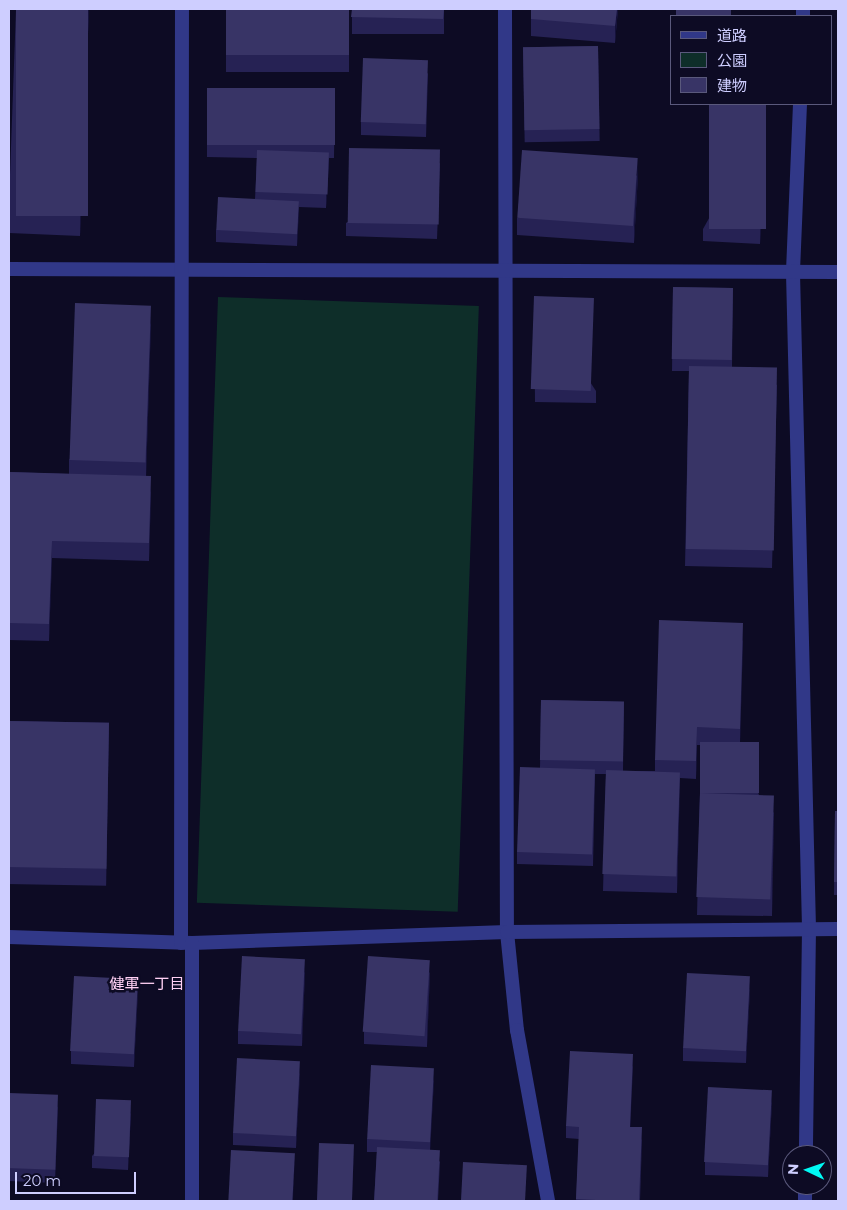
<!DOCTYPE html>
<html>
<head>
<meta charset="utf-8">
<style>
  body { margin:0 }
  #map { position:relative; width:847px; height:1210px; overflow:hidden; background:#0d0b24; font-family:Montserrat,"Noto Sans JP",sans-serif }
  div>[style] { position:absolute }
  .green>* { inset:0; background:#0e2e29; transform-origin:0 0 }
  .minor>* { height:14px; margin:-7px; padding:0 7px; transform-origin:7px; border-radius:7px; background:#313888 }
  .wall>* { inset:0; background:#262254; transform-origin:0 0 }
  .shaded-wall>* { inset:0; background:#141139 }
  .building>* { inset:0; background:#383466; transform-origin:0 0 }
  span { translate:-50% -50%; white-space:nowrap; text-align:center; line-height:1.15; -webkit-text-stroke:5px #0d0b24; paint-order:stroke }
  .neighbourhood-label { font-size:15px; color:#ffd0f4 }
  .frame { position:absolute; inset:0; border:10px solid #ceceff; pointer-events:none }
  .legend { position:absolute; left:670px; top:15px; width:162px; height:90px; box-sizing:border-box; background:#0d0b24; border:1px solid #5a597c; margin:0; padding:6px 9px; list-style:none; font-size:15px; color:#ceceff }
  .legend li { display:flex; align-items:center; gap:10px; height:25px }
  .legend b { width:25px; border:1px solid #5a597c }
  .north { position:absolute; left:782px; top:1145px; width:50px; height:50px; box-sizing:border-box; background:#0d0b24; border:1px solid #5a597c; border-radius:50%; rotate:273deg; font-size:14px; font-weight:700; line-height:20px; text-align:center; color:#ceceff }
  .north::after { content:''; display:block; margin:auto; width:18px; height:22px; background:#00f9f4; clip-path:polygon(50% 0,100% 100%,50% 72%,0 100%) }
  .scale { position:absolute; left:15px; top:1172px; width:121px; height:22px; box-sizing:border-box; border:2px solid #ceceff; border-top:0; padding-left:6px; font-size:15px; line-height:18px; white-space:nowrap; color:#ceceff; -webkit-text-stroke:4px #0d0b24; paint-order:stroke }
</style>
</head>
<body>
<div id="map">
  <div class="green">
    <i style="left:218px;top:297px;width:261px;height:606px;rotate:2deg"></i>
  </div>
  <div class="minor">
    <i style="left:505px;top:9px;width:923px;rotate:89.88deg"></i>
    <i style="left:507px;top:932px;width:99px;rotate:84.2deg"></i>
    <i style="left:517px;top:1030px;width:174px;rotate:79.7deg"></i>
    <i style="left:803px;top:16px;width:7px;rotate:-90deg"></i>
    <i style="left:800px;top:104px;width:169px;rotate:92.4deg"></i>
    <i style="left:793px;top:273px;width:656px;rotate:88.6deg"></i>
    <i style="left:809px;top:929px;width:226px;rotate:90.8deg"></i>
    <i style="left:9px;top:269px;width:829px;rotate:0.21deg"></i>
    <i style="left:9px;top:937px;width:183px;rotate:1.9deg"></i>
    <i style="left:192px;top:943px;width:315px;rotate:-2deg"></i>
    <i style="left:507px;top:932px;width:331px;rotate:-0.5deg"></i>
    <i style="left:181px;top:943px;width:934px;rotate:-89.94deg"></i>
    <i style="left:192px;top:1201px;width:258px;rotate:-90deg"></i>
    <i style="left:805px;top:1201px;width:16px;rotate:-90deg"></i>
  </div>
  <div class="wall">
    <i style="clip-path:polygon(16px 9px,89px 9px,80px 236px,9px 233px,9px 202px)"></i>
    <i style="left:226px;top:9px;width:123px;height:63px"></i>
    <i style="left:352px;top:9px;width:92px;height:25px"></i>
    <i style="clip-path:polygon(618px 9px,615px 43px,531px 36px,531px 19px)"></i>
    <i style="left:598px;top:46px;width:95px;height:75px;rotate:89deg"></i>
    <i style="clip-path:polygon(428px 73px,426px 137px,361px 135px,361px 122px)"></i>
    <i style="clip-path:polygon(207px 88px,335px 88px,334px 158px,329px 158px,326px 208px,299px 207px,297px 246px,216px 242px,216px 230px,255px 199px,257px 158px,207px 157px)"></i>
    <i style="clip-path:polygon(766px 116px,760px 244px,703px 241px,703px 229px)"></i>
    <i style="clip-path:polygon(440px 163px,437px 239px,346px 236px,346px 223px)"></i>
    <i style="clip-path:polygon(638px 175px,634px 243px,517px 235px,517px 218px)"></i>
    <i style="clip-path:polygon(673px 287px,733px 288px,732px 367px,777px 385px,772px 568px,685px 566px,689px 371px,672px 371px)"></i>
    <i style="clip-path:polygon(534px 296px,596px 391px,596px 403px,535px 402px)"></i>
    <i style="clip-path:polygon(151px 323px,146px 476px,151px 493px,149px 561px,52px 558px,49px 641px,9px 640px,9px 472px,69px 474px,69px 460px)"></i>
    <i style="clip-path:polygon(743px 640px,740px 742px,759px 795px,774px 813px,772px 916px,697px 915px,700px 793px,700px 745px,697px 745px,696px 779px,680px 778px,677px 893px,603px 891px,606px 774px,595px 774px,593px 866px,517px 864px,517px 852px,540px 768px,541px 700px,624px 702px,623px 771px,655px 771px,655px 760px)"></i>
    <i style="left:9px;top:721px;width:100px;height:163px;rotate:1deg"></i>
    <i style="clip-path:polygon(835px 811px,838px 811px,838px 895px,834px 895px)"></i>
    <i style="clip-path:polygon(305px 972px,302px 1046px,238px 1044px,238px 1031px)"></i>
    <i style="clip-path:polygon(430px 972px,427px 1047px,364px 1044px,364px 1032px)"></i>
    <i style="clip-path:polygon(750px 989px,746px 1063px,683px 1061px,683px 1048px)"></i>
    <i style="clip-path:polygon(138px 991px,134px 1067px,71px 1064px,71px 1051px)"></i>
    <i style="clip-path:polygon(633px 1066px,630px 1127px,642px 1140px,640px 1201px,576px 1201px,579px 1139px,566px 1138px,566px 1126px)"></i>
    <i style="clip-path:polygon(300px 1073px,296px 1148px,233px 1145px,233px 1133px)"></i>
    <i style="clip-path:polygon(434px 1080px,430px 1150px,440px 1162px,438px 1201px,374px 1201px,377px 1152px,367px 1152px,367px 1139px)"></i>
    <i style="clip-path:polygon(9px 1093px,58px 1107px,55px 1183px,9px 1181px)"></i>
    <i style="clip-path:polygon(772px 1102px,768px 1177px,705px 1175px,705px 1162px)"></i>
    <i style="clip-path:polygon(131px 1113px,128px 1170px,92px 1168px,92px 1156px)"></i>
  </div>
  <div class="shaded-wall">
    <i style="clip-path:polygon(88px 9px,89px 9px,80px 236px,80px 218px)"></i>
    <i style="clip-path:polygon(617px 9px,618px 9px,615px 43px,615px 26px)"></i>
    <i style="clip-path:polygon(766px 104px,766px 116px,760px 244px,760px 231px)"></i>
    <i style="clip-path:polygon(329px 152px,329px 165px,326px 208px,326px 195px)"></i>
    <i style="clip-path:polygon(638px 158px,638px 175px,634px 243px,634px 225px)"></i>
    <i style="clip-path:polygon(299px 201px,299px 214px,297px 246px,297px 234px)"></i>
    <i style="clip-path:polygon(151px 306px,151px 323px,146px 481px,146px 463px)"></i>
    <i style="clip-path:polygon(151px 476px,151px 493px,149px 561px,149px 543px)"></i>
    <i style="clip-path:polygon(52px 541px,52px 558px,49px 641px,49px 624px)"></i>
    <i style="clip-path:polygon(743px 623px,743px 640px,740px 746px,740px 729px)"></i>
    <i style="clip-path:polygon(697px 727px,697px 745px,696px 779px,696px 761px)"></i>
    <i style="clip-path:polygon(680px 772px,680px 789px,677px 893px,677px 876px)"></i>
    <i style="clip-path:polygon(774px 796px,774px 813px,772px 916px,772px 899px)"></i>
    <i style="clip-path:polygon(305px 959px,305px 972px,302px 1046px,302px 1034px)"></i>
    <i style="clip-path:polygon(430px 960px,430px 972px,427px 1047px,427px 1035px)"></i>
    <i style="clip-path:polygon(750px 976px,750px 989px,746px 1063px,746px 1051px)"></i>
    <i style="clip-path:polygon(138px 979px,138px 991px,134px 1067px,134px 1054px)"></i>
    <i style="clip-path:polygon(633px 1054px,633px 1066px,630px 1139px,630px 1127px)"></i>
    <i style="clip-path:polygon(300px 1061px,300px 1073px,296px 1148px,296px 1136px)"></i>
    <i style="clip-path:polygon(434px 1068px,434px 1080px,430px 1155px,430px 1143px)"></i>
    <i style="clip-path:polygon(772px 1090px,772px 1102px,768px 1177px,768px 1165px)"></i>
    <i style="clip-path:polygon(58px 1095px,58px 1107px,55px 1183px,55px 1170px)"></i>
    <i style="clip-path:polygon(131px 1100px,131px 1113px,128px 1170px,128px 1158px)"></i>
    <i style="clip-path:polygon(642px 1127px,642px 1140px,639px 1201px)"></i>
    <i style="clip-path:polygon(354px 1144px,352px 1201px,351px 1201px)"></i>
    <i style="clip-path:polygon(295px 1153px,293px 1201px,292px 1201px)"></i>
  </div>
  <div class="building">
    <i style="left:16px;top:9px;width:72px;height:207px"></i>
    <i style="left:226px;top:9px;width:123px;height:46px"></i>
    <i style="clip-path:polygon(352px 9px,444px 9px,443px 19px,351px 17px)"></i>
    <i style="clip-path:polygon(531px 9px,617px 9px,615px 26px,531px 19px)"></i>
    <i style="left:676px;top:9px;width:55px;height:7px"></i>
    <i style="left:598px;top:46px;width:83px;height:75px;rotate:89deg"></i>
    <i style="left:363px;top:58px;width:65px;height:64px;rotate:2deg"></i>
    <i style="left:207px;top:88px;width:128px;height:57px"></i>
    <i style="left:709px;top:104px;width:57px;height:125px"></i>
    <i style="left:349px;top:148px;width:91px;height:75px;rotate:1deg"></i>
    <i style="left:257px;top:150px;width:72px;height:42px;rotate:2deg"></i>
    <i style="left:522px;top:150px;width:116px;height:68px;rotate:4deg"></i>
    <i style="left:218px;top:197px;width:81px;height:33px;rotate:3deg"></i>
    <i style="left:673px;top:287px;width:60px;height:72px;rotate:1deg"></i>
    <i style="left:534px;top:296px;width:60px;height:93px;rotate:2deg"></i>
    <i style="left:75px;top:303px;width:76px;height:157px;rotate:2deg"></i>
    <i style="left:689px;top:366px;width:88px;height:183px;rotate:1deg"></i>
    <i style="clip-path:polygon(9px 472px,151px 476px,149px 543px,52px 541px,49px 624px,9px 623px)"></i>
    <i style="clip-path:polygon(659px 620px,743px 623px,740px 729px,697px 727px,696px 761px,655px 760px)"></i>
    <i style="left:541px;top:700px;width:83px;height:60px;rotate:1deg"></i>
    <i style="left:9px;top:721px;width:100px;height:146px;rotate:1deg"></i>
    <i style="left:700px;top:742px;width:59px;height:51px"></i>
    <i style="left:520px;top:767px;width:75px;height:85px;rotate:2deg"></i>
    <i style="left:606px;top:770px;width:74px;height:104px;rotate:2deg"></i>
    <i style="left:700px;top:793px;width:74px;height:104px;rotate:2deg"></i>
    <i style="clip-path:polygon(835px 811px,838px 811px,838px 882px,834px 882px)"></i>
    <i style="left:242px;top:956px;width:63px;height:75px;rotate:3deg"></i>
    <i style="left:368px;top:956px;width:62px;height:76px;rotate:4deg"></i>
    <i style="left:687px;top:973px;width:63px;height:75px;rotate:3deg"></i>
    <i style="left:74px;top:976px;width:64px;height:75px;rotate:3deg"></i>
    <i style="clip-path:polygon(570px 1051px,633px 1054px,630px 1127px,642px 1127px,639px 1201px,616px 1201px,576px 1199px,579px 1127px,566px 1126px)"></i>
    <i style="left:237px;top:1058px;width:63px;height:75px;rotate:3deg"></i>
    <i style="left:371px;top:1065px;width:63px;height:74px;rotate:3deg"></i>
    <i style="left:708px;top:1087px;width:64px;height:75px;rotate:3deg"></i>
    <i style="left:9px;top:1093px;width:49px;height:75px;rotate:2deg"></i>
    <i style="left:96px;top:1099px;width:35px;height:57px;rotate:2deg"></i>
    <i style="left:319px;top:1143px;width:35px;height:57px;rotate:2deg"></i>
    <i style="left:377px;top:1147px;width:63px;height:54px;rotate:3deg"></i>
    <i style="left:231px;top:1150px;width:64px;height:51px;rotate:3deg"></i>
    <i style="left:463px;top:1162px;width:64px;height:39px;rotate:3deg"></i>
    <i style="clip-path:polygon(693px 1200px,718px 1201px,693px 1201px)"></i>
  </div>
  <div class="neighbourhood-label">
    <span style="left:147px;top:984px">健軍一丁目</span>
  </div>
  <div class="frame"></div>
  <ul class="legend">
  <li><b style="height:6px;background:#313888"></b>道路</li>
  <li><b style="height:14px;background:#0e2e29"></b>公園</li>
  <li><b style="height:14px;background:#383466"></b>建物</li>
  </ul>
  <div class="north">N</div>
  <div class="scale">20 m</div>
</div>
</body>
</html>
